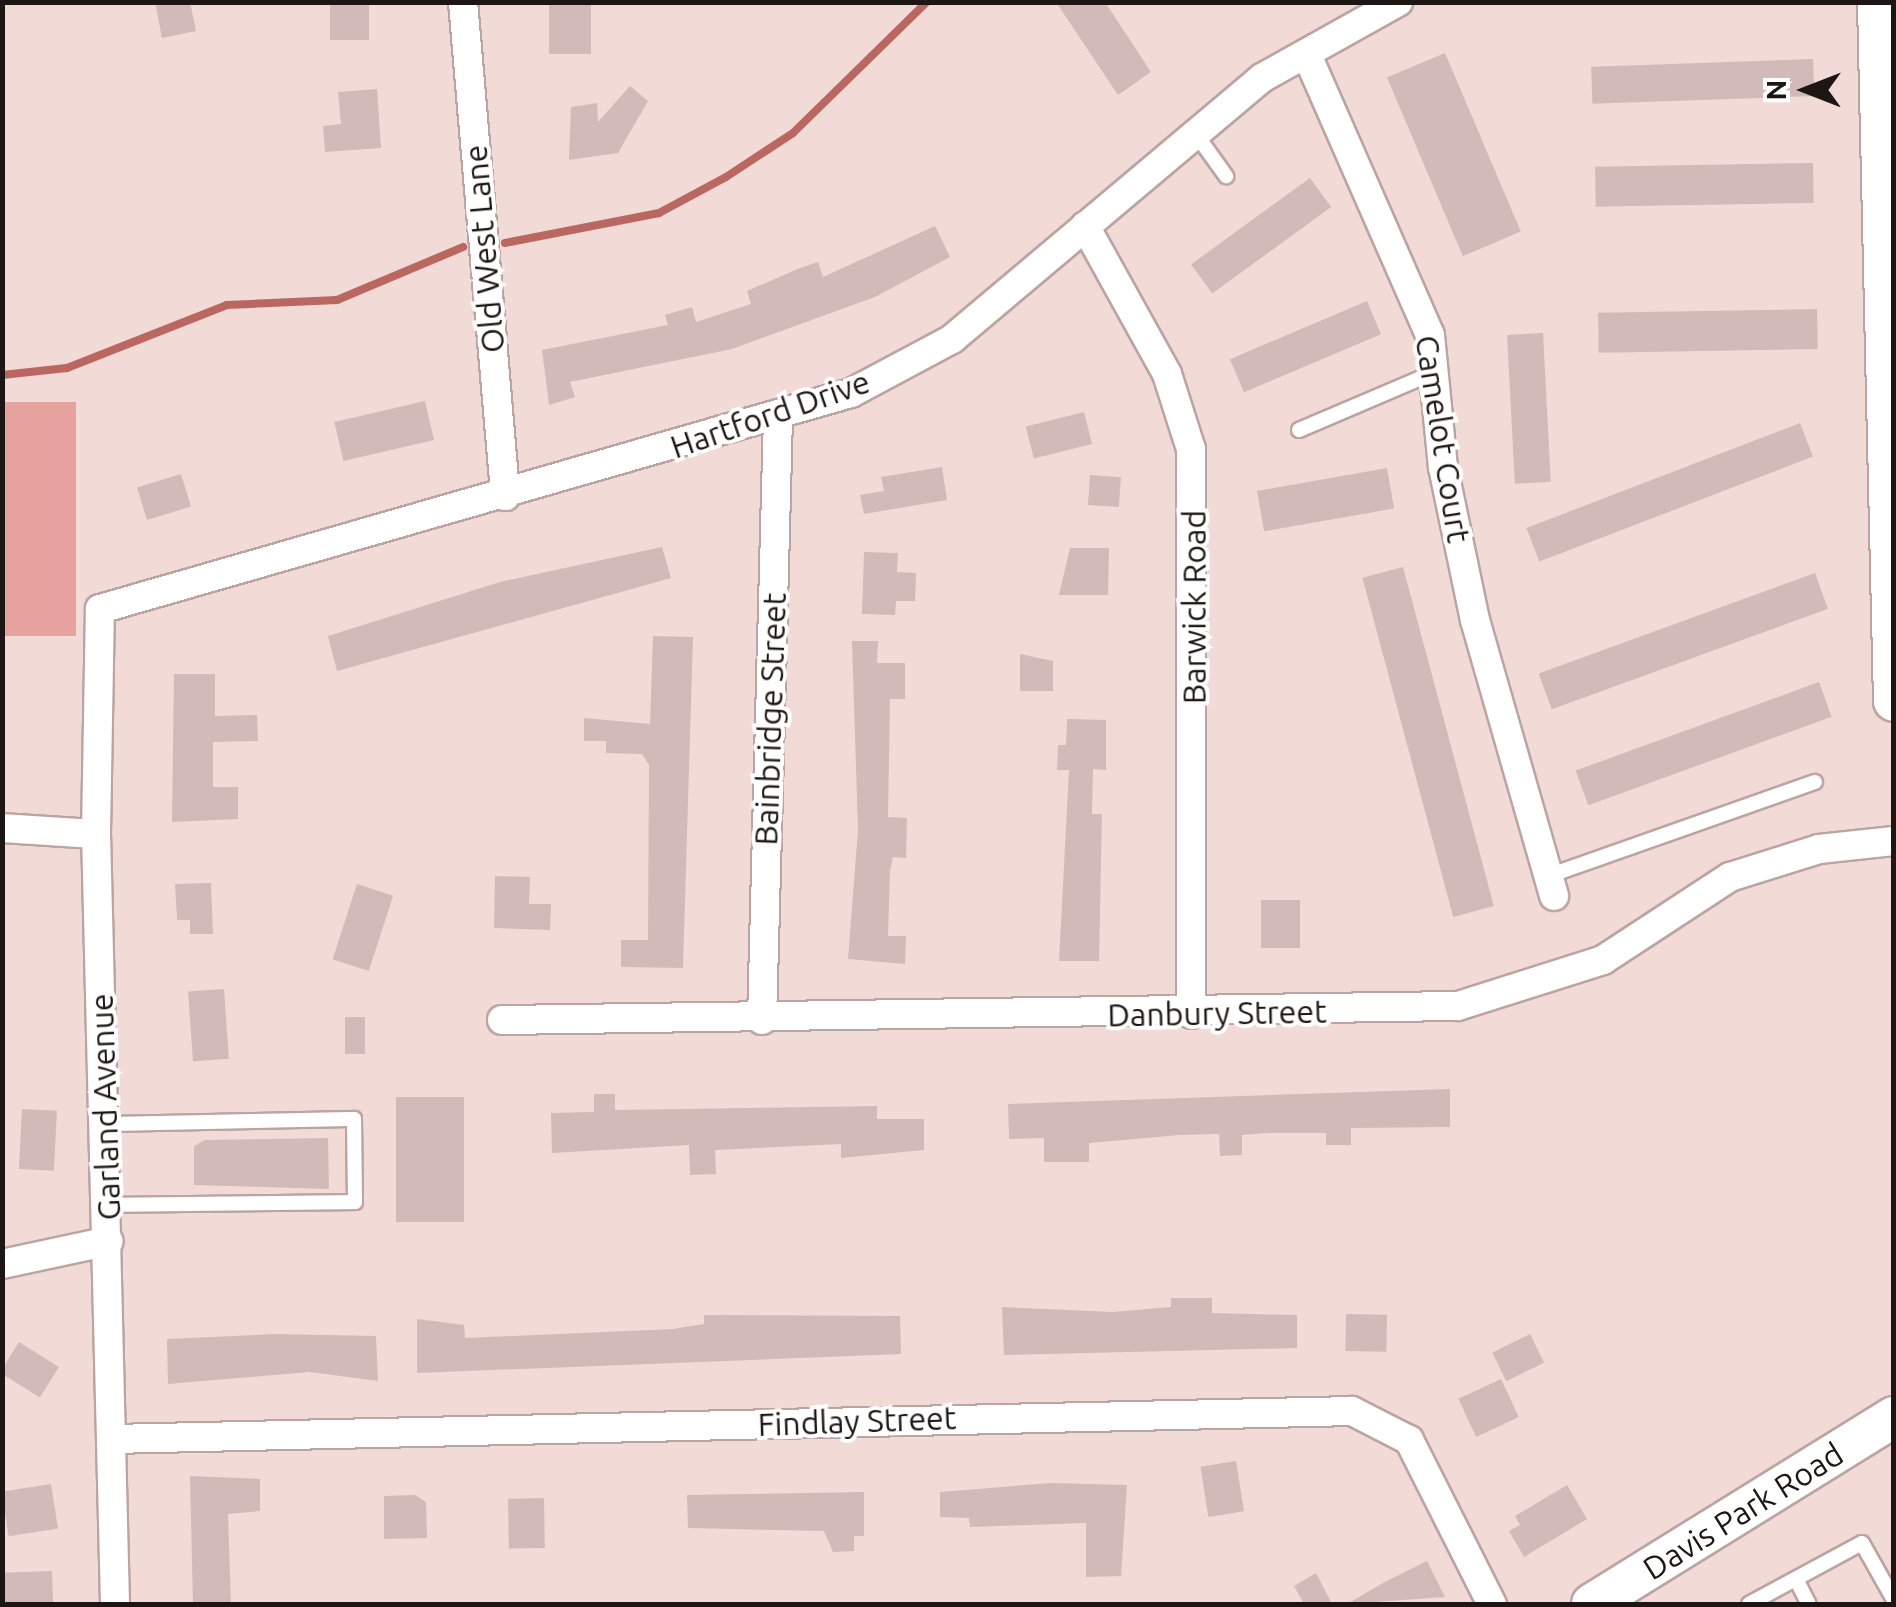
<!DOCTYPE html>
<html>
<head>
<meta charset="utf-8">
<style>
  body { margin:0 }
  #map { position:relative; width:1896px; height:1607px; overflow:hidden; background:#f2dad7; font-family:Ubuntu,sans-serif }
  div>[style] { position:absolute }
  .green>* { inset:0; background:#e6a39d; transform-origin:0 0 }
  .stream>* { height:8px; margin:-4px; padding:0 4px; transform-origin:4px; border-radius:4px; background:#ba6762 }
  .building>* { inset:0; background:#d1bab8; transform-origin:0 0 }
  .roads { filter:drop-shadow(2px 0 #bba4a2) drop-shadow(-2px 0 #bba4a2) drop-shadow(0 2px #bba4a2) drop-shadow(0 -2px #bba4a2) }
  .service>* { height:14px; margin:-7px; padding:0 7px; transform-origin:7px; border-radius:7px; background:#fff }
  .minor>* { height:28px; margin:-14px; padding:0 14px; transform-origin:14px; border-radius:14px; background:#fff }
  .secondary>* { height:40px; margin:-20px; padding:0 20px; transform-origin:20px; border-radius:20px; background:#fff }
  span { translate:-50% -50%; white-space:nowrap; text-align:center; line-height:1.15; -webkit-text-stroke:8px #fff; paint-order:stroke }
  .street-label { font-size:32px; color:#1e1615 }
  .frame { position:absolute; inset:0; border:5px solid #1e1615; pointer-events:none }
  .north { position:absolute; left:1756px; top:40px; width:100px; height:100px; -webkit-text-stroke:8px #fff; paint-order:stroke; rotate:270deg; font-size:28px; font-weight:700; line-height:40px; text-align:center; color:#1e1615 }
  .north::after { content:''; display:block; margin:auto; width:35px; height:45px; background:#1e1615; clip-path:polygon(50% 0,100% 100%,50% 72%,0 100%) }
</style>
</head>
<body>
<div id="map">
  <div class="green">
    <i style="left:76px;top:402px;width:234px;height:73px;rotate:90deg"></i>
  </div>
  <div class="stream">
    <i style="left:505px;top:243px;width:157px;rotate:-11deg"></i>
    <i style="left:659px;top:213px;width:76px;rotate:-28.2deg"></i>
    <i style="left:726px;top:177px;width:80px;rotate:-33.3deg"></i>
    <i style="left:793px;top:133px;width:187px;rotate:-44.4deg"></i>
    <i style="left:2px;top:375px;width:65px;rotate:-6.1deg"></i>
    <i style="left:67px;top:368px;width:172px;rotate:-21.5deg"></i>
    <i style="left:227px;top:305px;width:110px;rotate:-2.6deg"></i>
    <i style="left:337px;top:300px;width:137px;rotate:-22.8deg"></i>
  </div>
  <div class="building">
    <i style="clip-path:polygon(155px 2px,190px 2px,196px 31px,162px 38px)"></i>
    <i style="left:330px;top:2px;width:39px;height:38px"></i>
    <i style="left:549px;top:2px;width:42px;height:52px"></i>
    <i style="clip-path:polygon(1056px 2px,1105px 2px,1151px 72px,1118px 95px)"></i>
    <i style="left:1445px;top:53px;width:194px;height:63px;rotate:67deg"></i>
    <i style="left:1813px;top:59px;width:37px;height:222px;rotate:88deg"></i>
    <i style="clip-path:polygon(630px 86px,648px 101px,618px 153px,569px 160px,571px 107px,597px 103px,598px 122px)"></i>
    <i style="clip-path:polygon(377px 89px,381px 148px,325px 152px,323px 126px,341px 124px,338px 92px)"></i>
    <i style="left:1813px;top:163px;width:40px;height:218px;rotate:89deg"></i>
    <i style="left:1310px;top:178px;width:36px;height:147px;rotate:54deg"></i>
    <i style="clip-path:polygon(935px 226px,950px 257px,875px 297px,732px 349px,570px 382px,575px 397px,549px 405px,542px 350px,668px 325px,665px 315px,692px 307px,696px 322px,751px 304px,747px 291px,800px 268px,818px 262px,823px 277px)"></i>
    <i style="left:1367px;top:301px;width:36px;height:149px;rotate:67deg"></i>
    <i style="left:1817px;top:309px;width:40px;height:219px;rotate:89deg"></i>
    <i style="left:1543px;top:333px;width:149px;height:36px;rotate:87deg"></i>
    <i style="left:425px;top:401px;width:40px;height:93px;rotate:77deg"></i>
    <i style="left:1084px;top:412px;width:33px;height:60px;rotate:76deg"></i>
    <i style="left:1800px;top:423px;width:36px;height:293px;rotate:69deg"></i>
    <i style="clip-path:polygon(942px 467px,947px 500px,864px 514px,860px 495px,884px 491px,881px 477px)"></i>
    <i style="left:1387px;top:468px;width:41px;height:132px;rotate:80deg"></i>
    <i style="left:181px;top:474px;width:34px;height:46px;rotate:73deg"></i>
    <i style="left:1090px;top:475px;width:31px;height:30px;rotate:4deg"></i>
    <i style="clip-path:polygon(662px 547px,671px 578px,337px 671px,328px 636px,500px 582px)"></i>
    <i style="clip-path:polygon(1070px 548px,1109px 548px,1108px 595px,1059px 595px)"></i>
    <i style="clip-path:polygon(864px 552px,898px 553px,897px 572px,916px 573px,915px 601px,896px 601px,895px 615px,862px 614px)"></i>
    <i style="left:1403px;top:567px;width:351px;height:42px;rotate:75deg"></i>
    <i style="left:1815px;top:573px;width:38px;height:294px;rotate:70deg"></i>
    <i style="clip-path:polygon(653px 636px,693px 637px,683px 968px,621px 967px,621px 940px,648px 940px,649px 765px,642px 754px,606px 753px,606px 741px,584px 741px,584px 718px,650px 724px)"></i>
    <i style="clip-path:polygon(852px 641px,878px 641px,877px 663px,905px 663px,905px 699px,890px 699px,888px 817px,907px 818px,906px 858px,893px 857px,890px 871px,888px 936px,906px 936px,905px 964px,848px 959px,858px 830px)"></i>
    <i style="clip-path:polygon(1020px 654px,1053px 661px,1053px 691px,1020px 691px)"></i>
    <i style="clip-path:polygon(174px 674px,215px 674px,215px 716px,257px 715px,258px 741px,213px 742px,213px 787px,238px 787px,238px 819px,172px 822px)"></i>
    <i style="left:1819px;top:682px;width:37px;height:259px;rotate:70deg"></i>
    <i style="clip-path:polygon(1067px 719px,1106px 720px,1106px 770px,1093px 769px,1092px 814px,1102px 814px,1099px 961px,1059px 961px,1069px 770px,1057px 770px,1058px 745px,1066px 745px)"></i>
    <i style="clip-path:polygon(495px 876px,530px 877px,529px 904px,551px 904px,550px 930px,494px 928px)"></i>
    <i style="clip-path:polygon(211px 883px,213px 934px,190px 934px,190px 920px,177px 920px,175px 884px)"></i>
    <i style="left:357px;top:884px;width:38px;height:79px;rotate:18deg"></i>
    <i style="left:1261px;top:900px;width:39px;height:48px"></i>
    <i style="left:224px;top:989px;width:70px;height:36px;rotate:86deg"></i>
    <i style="left:345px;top:1017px;width:20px;height:37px"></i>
    <i style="clip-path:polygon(1450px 1089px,1450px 1127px,1351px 1128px,1351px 1145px,1326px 1145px,1326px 1133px,1268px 1133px,1242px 1135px,1242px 1155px,1220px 1156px,1219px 1134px,1179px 1135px,1089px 1143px,1089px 1162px,1044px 1162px,1044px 1138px,1009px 1139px,1008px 1104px)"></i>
    <i style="clip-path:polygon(594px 1094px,615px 1094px,615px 1110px,877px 1106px,877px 1119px,924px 1119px,924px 1150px,841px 1158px,841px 1144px,715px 1150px,716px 1174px,690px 1175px,689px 1145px,552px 1153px,551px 1113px,594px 1112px)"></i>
    <i style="left:464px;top:1097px;width:125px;height:68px;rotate:90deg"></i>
    <i style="left:22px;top:1109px;width:35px;height:60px;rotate:3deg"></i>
    <i style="clip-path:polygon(328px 1138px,329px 1189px,194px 1185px,194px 1146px,205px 1140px)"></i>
    <i style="clip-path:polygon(1171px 1298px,1212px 1298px,1212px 1313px,1297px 1315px,1297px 1348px,1004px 1355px,1002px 1307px,1113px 1312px,1171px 1307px)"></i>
    <i style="left:1346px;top:1314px;width:41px;height:37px;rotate:1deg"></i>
    <i style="clip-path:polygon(704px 1315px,900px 1316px,901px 1354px,417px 1373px,417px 1319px,464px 1325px,465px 1338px,673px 1329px,704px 1324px)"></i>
    <i style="clip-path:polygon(275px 1334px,376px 1336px,378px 1381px,310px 1372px,168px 1384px,167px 1339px)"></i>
    <i style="left:1530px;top:1334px;width:32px;height:42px;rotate:64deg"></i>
    <i style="left:19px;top:1342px;width:47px;height:36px;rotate:32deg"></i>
    <i style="left:1501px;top:1379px;width:42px;height:47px;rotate:65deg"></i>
    <i style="left:1236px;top:1461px;width:51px;height:36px;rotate:81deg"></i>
    <i style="clip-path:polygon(190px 1476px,260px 1479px,260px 1511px,228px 1514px,231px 1604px,193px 1604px)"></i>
    <i style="clip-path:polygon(1051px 1483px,1127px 1485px,1121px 1576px,1086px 1577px,1086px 1523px,970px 1527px,969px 1518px,940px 1517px,940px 1492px)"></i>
    <i style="left:51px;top:1484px;width:45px;height:50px;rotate:81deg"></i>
    <i style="clip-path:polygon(1567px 1485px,1587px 1519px,1524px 1557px,1509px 1531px,1520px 1525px,1515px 1516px)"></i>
    <i style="clip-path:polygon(864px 1492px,864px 1536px,854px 1536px,854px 1551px,833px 1552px,824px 1531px,688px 1528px,687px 1495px)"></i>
    <i style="clip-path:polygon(415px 1495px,426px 1502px,427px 1538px,384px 1539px,384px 1496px)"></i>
    <i style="left:544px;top:1498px;width:50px;height:36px;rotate:89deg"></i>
    <i style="clip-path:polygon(1427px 1561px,1445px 1597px,1347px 1604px,1383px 1583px)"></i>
    <i style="left:52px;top:1571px;width:33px;height:50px;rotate:88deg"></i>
    <i style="clip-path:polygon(1316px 1573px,1332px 1604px,1304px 1604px,1294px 1586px)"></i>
  </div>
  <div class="roads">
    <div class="service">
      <i style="left:1193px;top:130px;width:57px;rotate:54.3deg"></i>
      <i style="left:1299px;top:430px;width:150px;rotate:-23.1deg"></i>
      <i style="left:1548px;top:876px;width:283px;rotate:-19.4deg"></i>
      <i style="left:106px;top:1124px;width:248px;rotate:-1.2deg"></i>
      <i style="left:354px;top:1119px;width:83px;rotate:89.3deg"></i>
      <i style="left:355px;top:1202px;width:247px;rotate:179.3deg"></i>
      <i style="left:1796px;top:1579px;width:28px;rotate:63deg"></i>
      <i style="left:1749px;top:1604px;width:128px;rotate:-28.4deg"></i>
      <i style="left:1862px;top:1543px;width:65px;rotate:60.7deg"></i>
    </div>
    <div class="minor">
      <i style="left:463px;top:2px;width:496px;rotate:85.1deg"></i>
      <i style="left:1307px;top:55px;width:306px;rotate:66.3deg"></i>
      <i style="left:1430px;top:335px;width:133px;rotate:84.4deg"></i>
      <i style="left:1443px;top:467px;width:156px;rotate:78.2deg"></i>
      <i style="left:1475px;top:620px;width:287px;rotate:74deg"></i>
      <i style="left:1085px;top:226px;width:169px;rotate:61deg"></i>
      <i style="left:1167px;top:374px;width:79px;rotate:72.3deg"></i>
      <i style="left:1191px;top:449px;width:565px;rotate:90deg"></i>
      <i style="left:2px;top:828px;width:94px;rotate:3.7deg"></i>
      <i style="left:502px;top:1020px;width:956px;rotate:-0.84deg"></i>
      <i style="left:1458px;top:1006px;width:152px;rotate:-17.6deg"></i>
      <i style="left:1603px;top:960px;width:152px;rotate:-33.2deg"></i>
      <i style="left:1730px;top:877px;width:93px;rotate:-17.5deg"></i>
      <i style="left:1819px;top:849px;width:75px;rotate:-6.1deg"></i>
      <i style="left:762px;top:1020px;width:601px;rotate:-88.48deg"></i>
      <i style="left:2px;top:1264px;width:109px;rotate:-12.1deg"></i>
      <i style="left:111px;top:1439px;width:1241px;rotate:-1.29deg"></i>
      <i style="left:1352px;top:1411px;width:64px;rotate:27deg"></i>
      <i style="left:1409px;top:1440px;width:184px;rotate:63.2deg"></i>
      <i style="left:115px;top:1604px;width:770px;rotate:-91.41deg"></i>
      <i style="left:96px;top:834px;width:225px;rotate:-89deg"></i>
      <i style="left:100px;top:609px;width:781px;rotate:-16.05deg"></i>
      <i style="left:851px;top:393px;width:115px;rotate:-28.1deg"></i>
      <i style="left:952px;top:339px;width:405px;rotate:-40.1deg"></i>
      <i style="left:1262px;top:78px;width:156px;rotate:-29.2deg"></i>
    </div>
    <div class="secondary">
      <i style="left:1878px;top:2px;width:699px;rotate:88.69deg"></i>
      <i style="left:1592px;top:1604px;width:355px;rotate:-31.8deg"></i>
    </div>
  </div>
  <div class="street-label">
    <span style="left:484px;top:249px;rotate:-95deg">Old West Lane</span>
    <span style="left:770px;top:414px;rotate:-19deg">Hartford Drive</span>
    <span style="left:1443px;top:439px;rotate:81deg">Camelot Court</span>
    <span style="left:1194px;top:607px;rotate:-90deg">Barwick Road</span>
    <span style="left:770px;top:719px;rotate:-88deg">Bainbridge Street</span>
    <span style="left:1217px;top:1013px;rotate:-1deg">Danbury Street</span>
    <span style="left:105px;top:1107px;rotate:-92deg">Garland Avenue</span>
    <span style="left:857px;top:1421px;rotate:-2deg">Findlay Street</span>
    <span style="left:1743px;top:1511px;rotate:-32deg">Davis Park Road</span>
  </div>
  <div class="frame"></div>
  <div class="north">N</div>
</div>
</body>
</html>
